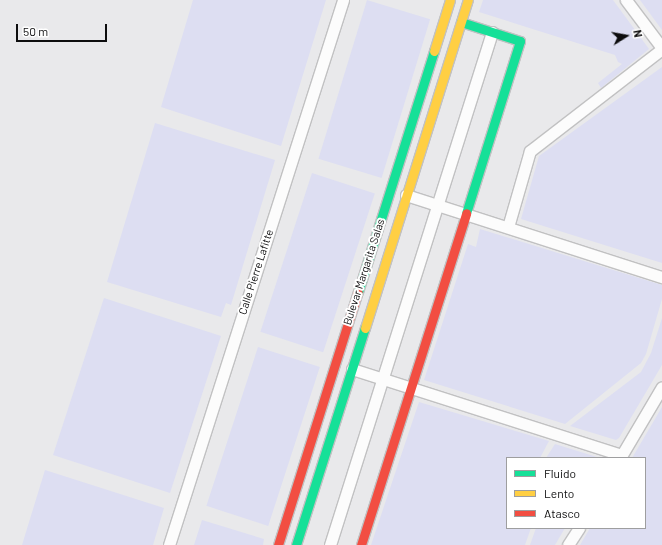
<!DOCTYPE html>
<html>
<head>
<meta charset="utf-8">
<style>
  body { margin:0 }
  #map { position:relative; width:662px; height:545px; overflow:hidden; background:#e9e9eb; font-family:Barlow,sans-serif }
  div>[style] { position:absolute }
  .green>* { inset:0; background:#dddef2; transform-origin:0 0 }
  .roads { filter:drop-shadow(1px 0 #c1c1c2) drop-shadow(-1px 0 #c1c1c2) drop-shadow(0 1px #c1c1c2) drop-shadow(0 -1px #c1c1c2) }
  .street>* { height:11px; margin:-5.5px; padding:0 5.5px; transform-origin:5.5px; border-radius:5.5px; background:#fcfcfc }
  .fast>* { height:9px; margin:-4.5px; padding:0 4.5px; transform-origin:4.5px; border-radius:4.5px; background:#16e098 }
  .slow>* { height:9px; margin:-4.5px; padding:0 4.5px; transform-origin:4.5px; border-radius:4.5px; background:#ffcf43 }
  .jam>* { height:9px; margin:-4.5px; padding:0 4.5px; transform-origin:4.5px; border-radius:4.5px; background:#f24e42 }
  span { translate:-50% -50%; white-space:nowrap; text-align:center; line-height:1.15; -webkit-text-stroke:4px #fff; paint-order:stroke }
  .street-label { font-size:11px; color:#0d0d0e }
  .legend { position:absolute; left:506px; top:457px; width:140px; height:72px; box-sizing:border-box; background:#fff; border:1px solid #9e9e9f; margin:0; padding:5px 7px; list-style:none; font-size:12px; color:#0d0d0e }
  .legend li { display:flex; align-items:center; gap:8px; height:20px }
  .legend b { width:20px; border:1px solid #9e9e9f }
  .north { position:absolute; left:606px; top:16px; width:40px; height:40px; -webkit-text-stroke:3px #fff; paint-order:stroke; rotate:79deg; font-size:11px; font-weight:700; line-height:16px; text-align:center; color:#0d0d0e }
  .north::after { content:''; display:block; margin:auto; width:14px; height:18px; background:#0d0d0e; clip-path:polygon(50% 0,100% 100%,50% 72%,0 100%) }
  .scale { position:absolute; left:16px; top:24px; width:91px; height:18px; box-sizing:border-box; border:2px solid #0d0d0e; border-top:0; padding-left:5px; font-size:12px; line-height:14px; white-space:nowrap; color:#0d0d0e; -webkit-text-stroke:3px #fff; paint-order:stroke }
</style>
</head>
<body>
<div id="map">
  <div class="green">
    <i style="clip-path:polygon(193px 0,326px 0,281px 146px,161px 107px)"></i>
    <i style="left:367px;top:0;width:66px;height:166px;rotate:17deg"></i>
    <i style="clip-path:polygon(483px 0,613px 0,649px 49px,601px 88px,598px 83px,622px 64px,618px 62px,615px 55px,479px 12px)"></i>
    <i style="clip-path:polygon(640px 0,662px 0,662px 30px)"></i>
    <i style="clip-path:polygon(662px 67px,662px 263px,521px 219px,539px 156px)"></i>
    <i style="clip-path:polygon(155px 123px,275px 160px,231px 305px,226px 303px,221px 317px,107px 282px)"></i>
    <i style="left:312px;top:173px;width:66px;height:167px;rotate:18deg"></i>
    <i style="clip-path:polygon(480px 229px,662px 285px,662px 299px,646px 354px,641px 363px,565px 424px,424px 380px,468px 244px,476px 247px)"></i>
    <i style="left:104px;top:298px;width:123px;height:165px;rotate:18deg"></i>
    <i style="clip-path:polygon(662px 318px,662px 365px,619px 438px,616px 440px,570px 426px,641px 372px,651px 353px)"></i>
    <i style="left:258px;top:347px;width:65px;height:167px;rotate:18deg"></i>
    <i style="clip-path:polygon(419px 402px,549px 441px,540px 458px,507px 458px,507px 528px,531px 528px,525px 545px,371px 545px)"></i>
    <i style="clip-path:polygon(662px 407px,662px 545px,580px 545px,590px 528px,645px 528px,645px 458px,632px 458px)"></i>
    <i style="clip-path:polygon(555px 444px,600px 458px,546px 458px)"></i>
    <i style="clip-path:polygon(45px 470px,164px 508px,153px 545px,22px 545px)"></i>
    <i style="clip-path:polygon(202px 520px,264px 539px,263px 545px,194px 545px)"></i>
    <i style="clip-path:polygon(536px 528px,565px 528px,555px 545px,530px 545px)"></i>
  </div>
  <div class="roads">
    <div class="street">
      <i style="left:626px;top:0;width:60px;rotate:53.1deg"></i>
      <i style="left:406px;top:195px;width:269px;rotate:17.8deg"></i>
      <i style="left:508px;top:227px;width:79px;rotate:-73.9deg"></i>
      <i style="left:530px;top:151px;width:167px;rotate:-37.7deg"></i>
      <i style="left:352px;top:369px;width:282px;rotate:17.7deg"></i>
      <i style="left:620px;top:458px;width:82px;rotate:-59.4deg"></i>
      <i style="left:169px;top:545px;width:572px;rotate:-72.29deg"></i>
      <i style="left:330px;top:545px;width:538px;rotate:-72.47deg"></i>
      <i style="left:568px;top:545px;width:20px;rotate:-57deg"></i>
    </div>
    <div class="fast">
      <i style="left:461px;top:22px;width:62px;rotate:17.9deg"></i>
      <i style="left:520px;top:41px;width:180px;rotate:107.4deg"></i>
      <i style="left:358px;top:292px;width:253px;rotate:-72.5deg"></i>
      <i style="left:296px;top:545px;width:228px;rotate:-72.4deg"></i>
    </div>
    <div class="slow">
      <i style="left:434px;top:51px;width:53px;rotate:-72.6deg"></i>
      <i style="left:365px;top:328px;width:344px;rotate:-72.6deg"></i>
    </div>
    <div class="jam">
      <i style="left:278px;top:545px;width:265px;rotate:-72.5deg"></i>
      <i style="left:361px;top:545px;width:348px;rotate:-72.4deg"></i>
    </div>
  </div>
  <div class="street-label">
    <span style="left:256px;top:272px;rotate:-72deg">Calle Pierre Lafitte</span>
    <span style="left:364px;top:272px;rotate:-72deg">Bulevar Margarita Salas</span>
  </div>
  <ul class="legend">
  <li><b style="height:5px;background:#16e098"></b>Fluido</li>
  <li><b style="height:5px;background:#ffcf43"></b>Lento</li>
  <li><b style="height:5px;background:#f24e42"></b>Atasco</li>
  </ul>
  <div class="north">N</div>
  <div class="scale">50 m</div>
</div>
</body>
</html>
